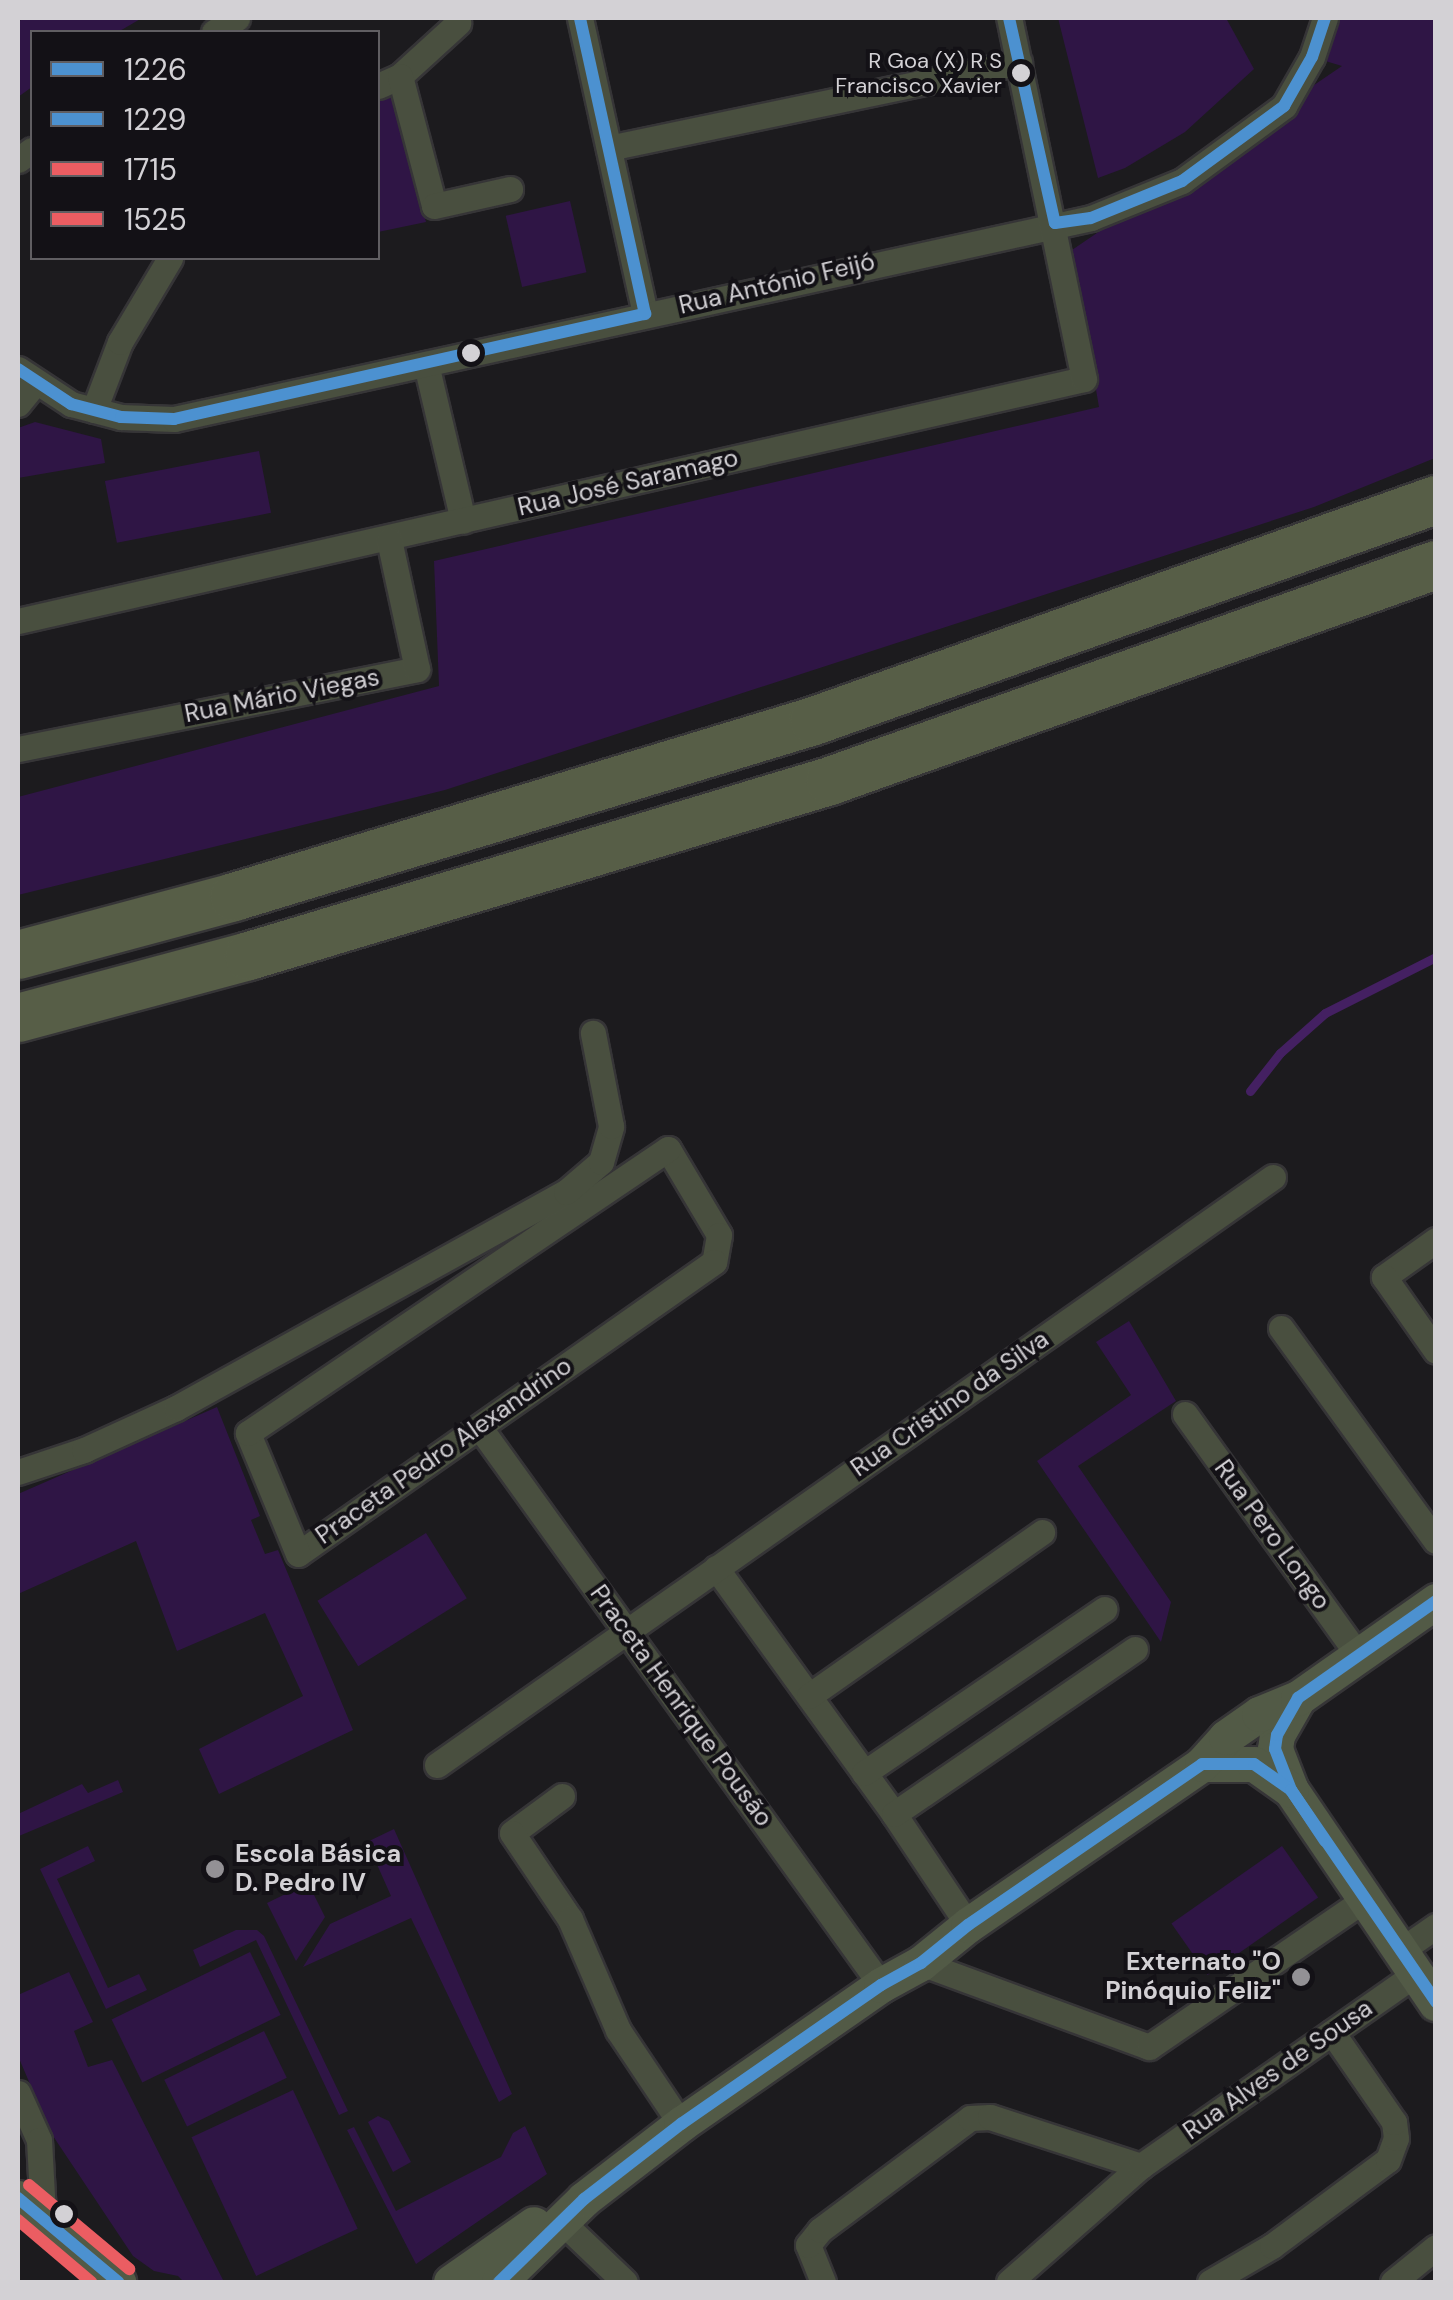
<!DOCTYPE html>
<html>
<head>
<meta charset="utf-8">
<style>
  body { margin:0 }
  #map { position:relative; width:1453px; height:2300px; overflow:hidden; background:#1c1b1e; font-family:"DM Sans",sans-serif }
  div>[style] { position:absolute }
  .green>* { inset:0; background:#2f1545; transform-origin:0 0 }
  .stream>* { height:9px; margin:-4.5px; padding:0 4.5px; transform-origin:4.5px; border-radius:4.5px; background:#442062 }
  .roads { filter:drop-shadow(2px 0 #363537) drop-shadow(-2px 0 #363537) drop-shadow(0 2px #363537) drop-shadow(0 -2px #363537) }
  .street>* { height:25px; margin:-12.5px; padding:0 12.5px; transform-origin:12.5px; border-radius:12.5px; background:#494f3f }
  .secondary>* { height:35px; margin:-17.5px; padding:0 17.5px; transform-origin:17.5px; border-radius:17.5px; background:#525a46 }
  .highway>* { height:48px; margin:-24px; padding:0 24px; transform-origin:24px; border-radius:24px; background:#575e47 }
  .bus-1>* { height:12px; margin:-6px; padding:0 6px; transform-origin:6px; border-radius:6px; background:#4c91d0 }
  .bus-2>* { height:12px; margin:-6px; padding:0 6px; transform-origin:6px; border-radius:6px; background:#4c91d0 }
  .bus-3>* { height:12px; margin:-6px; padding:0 6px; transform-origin:6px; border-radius:6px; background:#eb5d62 }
  .bus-4>* { height:12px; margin:-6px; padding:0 6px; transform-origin:6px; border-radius:6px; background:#eb5d62 }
  .dots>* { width:28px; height:28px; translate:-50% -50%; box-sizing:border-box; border:5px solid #131116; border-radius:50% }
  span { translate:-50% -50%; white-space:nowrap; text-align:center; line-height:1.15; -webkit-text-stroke:8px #131116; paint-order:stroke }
  .bus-label { font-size:22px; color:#d3d1d5 }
  .right { translate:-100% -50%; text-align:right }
  .street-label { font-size:25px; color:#d3d1d5 }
  .poi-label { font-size:25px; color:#d3d1d5; font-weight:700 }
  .left { translate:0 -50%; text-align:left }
  .frame { position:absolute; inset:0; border:20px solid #d3d1d5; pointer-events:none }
  .legend { position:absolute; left:30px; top:30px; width:350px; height:230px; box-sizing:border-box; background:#131116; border:2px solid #605e62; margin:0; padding:12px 18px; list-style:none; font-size:30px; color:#d3d1d5 }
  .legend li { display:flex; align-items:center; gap:20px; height:50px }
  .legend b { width:50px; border:2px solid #605e62 }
</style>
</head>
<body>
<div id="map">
  <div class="green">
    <i style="clip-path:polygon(28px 18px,142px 18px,118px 32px,32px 32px,32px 87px,18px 97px,18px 21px)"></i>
    <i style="clip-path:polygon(1058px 18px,1226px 18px,1254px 69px,1185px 132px,1125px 168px,1098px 178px)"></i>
    <i style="clip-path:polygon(1332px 18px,1435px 18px,1435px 458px,1314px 507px,445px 790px,18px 895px,18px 797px,439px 686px,434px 561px,1099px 407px,1072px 250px,1342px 66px,1312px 57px)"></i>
    <i style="clip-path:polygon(394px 94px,426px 222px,378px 232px,378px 100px)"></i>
    <i style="left:570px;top:201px;width:73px;height:66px;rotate:77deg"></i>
    <i style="clip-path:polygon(35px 422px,101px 439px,105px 463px,18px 478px,18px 428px)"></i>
    <i style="left:259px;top:451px;width:63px;height:157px;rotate:79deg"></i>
    <i style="clip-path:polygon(1129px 1321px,1176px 1401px,1078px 1466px,1171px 1602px,1161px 1642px,1037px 1461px,1131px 1395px,1096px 1342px)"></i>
    <i style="clip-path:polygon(217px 1407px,260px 1516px,251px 1520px,265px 1554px,278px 1550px,353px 1730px,219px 1794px,199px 1749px,303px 1696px,265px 1613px,177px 1651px,136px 1541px,18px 1594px,18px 1494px)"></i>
    <i style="left:426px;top:1533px;width:77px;height:128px;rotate:58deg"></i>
    <i style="clip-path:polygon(118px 1780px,123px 1792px,19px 1836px,18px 1814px,82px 1784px,88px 1793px)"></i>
    <i style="clip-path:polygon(394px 1829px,512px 2094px,499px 2102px,411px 1918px,303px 1967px,330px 1924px,391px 1896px,367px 1842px)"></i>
    <i style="clip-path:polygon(88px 1846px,95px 1861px,57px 1879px,108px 1988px,139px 1974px,147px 1990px,106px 2009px,40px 1869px)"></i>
    <i style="left:1282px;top:1846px;width:63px;height:135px;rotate:55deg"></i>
    <i style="clip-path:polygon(308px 1883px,325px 1917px,296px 1961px,267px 1903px)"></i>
    <i style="clip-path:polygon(236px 1930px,257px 1930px,264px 1936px,348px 2111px,339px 2115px,256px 1940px,200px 1967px,193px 1950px)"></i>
    <i style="left:250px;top:1952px;width:70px;height:154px;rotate:64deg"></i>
    <i style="clip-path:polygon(69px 1972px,93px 2022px,74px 2031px,88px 2067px,112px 2060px,224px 2282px,184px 2282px,178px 2276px,154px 2271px,133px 2256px,51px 2133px,18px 2056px,18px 1995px)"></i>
    <i style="left:264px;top:2031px;width:52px;height:111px;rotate:64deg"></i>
    <i style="left:293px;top:2090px;width:153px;height:112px;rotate:65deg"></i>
    <i style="clip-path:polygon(378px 2116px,389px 2121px,411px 2162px,393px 2172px,368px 2122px)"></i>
    <i style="clip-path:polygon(525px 2126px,547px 2174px,416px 2264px,347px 2130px,354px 2127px,396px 2211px,501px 2157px,513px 2133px)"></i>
  </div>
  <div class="stream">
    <i style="left:1250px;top:1091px;width:48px;rotate:-51.7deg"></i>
    <i style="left:1280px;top:1053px;width:60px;rotate:-41.6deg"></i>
    <i style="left:1325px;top:1013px;width:124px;rotate:-26.8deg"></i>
  </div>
  <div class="roads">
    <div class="street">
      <i style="left:580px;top:18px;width:303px;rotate:77.6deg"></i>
      <i style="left:214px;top:32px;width:27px;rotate:-31deg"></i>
      <i style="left:400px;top:76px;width:79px;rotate:-42.4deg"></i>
      <i style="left:378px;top:86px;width:24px;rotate:-24deg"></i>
      <i style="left:400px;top:76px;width:134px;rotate:75.3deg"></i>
      <i style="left:434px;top:206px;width:78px;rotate:-12.6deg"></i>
      <i style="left:609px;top:148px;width:419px;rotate:-11.8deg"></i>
      <i style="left:18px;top:160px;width:17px;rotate:-36deg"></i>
      <i style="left:426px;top:364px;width:161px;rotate:76.7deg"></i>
      <i style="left:18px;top:369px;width:64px;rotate:33.4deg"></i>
      <i style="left:71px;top:404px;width:52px;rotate:14.6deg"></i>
      <i style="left:121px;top:417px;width:53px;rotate:2.2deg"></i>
      <i style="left:174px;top:419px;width:939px;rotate:-12.36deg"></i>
      <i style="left:1091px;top:218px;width:98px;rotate:-22.1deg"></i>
      <i style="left:1182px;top:181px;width:127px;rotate:-36.3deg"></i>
      <i style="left:1284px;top:106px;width:56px;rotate:-60.3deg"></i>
      <i style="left:1312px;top:57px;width:41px;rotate:-71.6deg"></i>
      <i style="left:18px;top:404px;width:28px;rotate:-51deg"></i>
      <i style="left:94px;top:410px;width:73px;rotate:-69.1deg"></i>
      <i style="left:120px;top:342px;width:98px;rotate:-59.2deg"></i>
      <i style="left:18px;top:621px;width:1093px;rotate:-12.79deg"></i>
      <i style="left:1084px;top:379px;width:369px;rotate:-101.7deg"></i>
      <i style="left:18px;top:749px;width:407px;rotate:-11.3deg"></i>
      <i style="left:417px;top:669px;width:132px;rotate:-102.2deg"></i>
      <i style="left:668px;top:1149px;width:100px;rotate:59.3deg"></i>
      <i style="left:719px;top:1235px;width:27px;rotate:100deg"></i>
      <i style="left:714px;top:1262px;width:508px;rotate:144.93deg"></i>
      <i style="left:298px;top:1554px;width:131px;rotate:-112.5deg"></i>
      <i style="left:248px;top:1433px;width:507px;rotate:-34.07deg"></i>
      <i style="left:1436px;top:1240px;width:64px;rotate:144.6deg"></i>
      <i style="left:1384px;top:1277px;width:90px;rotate:54.9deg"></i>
      <i style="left:1281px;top:1328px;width:263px;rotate:54deg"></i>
      <i style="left:1185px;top:1414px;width:297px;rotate:54.3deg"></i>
      <i style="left:480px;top:1428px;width:686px;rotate:54.25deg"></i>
      <i style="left:18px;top:1472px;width:70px;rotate:-18.4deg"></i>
      <i style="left:84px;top:1450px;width:101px;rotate:-24.5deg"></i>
      <i style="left:176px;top:1408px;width:446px;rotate:-29deg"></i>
      <i style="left:566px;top:1192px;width:46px;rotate:-40.6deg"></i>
      <i style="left:601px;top:1162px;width:37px;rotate:-74deg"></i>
      <i style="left:611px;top:1126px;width:95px;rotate:-101deg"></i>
      <i style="left:716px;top:1568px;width:304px;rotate:54.1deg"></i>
      <i style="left:894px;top:1814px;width:133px;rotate:56.3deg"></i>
      <i style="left:809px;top:1696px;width:285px;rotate:-35.1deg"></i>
      <i style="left:437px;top:1765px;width:1022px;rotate:-35.12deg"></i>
      <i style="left:864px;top:1773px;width:291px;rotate:-34.3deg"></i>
      <i style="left:562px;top:1796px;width:62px;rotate:143.5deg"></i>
      <i style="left:512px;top:1833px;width:104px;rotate:56deg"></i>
      <i style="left:570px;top:1919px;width:121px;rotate:66.6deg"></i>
      <i style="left:618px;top:2030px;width:113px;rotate:56.2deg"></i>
      <i style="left:894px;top:1814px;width:292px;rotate:-34.4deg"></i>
      <i style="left:1400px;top:1951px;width:44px;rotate:-34.8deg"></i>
      <i style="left:921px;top:1963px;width:243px;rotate:20.2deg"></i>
      <i style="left:1149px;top:2047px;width:260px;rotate:-34.4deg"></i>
      <i style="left:18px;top:2093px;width:51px;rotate:65.9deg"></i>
      <i style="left:39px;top:2140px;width:75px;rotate:86.9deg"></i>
      <i style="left:561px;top:2221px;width:88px;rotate:43.6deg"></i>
      <i style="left:823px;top:2282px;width:40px;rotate:-112deg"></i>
      <i style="left:808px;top:2245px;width:19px;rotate:-51deg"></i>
      <i style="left:820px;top:2230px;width:187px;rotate:-36.7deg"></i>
      <i style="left:970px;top:2118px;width:20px;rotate:-3deg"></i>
      <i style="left:990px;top:2117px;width:159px;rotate:18deg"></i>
      <i style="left:1009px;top:2282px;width:176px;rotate:-41.3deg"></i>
      <i style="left:1141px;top:2166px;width:335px;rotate:-35deg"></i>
      <i style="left:1210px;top:2282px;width:72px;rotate:-30.1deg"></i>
      <i style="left:1272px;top:2246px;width:144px;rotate:-36.6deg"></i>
      <i style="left:1388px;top:2160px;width:23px;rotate:-70deg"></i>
      <i style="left:1396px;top:2138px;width:16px;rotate:-97deg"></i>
      <i style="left:1394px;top:2122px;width:109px;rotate:-124.6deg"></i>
      <i style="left:1393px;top:2282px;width:55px;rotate:-39.1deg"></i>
    </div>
    <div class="secondary">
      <i style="left:1298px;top:1698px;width:43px;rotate:119.6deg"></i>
      <i style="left:1277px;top:1735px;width:14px;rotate:98deg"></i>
      <i style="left:1275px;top:1749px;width:44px;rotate:68.7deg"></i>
      <i style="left:1291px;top:1790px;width:258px;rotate:55.8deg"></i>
      <i style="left:1202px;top:1764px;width:52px"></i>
      <i style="left:1254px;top:1764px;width:45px;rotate:35.1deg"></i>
      <i style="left:18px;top:2198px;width:131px;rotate:40deg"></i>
      <i style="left:451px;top:2282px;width:101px;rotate:-34.9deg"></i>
      <i style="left:499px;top:2282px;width:119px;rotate:-44.3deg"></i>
      <i style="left:584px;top:2199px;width:123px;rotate:-37.7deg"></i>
      <i style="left:681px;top:2124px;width:244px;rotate:-34.8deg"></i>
      <i style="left:881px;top:1985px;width:46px;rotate:-28.8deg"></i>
      <i style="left:921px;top:1963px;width:60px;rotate:-39deg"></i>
      <i style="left:968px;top:1925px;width:284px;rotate:-34.5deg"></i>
      <i style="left:1202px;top:1764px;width:36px;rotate:-48deg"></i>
      <i style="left:1226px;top:1737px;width:40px;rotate:-34.9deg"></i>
      <i style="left:1259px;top:1714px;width:42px;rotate:-22.3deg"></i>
      <i style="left:1298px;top:1698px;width:169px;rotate:-35.1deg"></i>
    </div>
    <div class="highway">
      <i style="left:18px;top:955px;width:224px;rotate:-15deg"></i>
      <i style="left:234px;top:897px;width:606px;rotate:-16.88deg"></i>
      <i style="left:814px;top:721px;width:660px;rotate:-19.56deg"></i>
      <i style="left:18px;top:1018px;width:239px;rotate:-15deg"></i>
      <i style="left:249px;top:956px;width:607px;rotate:-16.76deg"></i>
      <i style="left:830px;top:781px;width:643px;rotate:-19.62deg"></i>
    </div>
  </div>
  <div class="bus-1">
    <i style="left:1325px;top:1841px;width:61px;rotate:-123.7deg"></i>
    <i style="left:1291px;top:1790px;width:44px;rotate:-111.3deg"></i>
    <i style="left:1275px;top:1749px;width:14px;rotate:-82deg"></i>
    <i style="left:1277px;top:1735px;width:43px;rotate:-60.4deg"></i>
    <i style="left:1298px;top:1698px;width:169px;rotate:-35.1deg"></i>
    <i style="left:18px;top:2198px;width:131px;rotate:40deg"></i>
    <i style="left:499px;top:2282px;width:119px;rotate:-44.3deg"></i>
    <i style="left:584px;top:2199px;width:123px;rotate:-37.7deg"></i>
    <i style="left:681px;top:2124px;width:244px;rotate:-34.8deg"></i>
    <i style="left:881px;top:1985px;width:46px;rotate:-28.8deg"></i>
    <i style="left:921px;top:1963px;width:60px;rotate:-39deg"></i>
    <i style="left:968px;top:1925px;width:284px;rotate:-34.5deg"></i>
    <i style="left:1202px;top:1764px;width:52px"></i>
    <i style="left:1254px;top:1764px;width:45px;rotate:35.1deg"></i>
    <i style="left:1291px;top:1790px;width:257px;rotate:55.6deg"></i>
  </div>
  <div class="bus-2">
    <i style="left:1009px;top:18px;width:210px;rotate:77.4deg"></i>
    <i style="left:1055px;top:223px;width:36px;rotate:-8deg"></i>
    <i style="left:1091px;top:218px;width:98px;rotate:-22.1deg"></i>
    <i style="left:1182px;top:181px;width:127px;rotate:-36.3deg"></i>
    <i style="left:1284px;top:106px;width:56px;rotate:-60.3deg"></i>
    <i style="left:1312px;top:57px;width:41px;rotate:-71.6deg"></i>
    <i style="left:18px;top:369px;width:64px;rotate:33.4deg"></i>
    <i style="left:71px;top:404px;width:52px;rotate:14.6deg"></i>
    <i style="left:121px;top:417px;width:53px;rotate:2.2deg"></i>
    <i style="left:174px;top:419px;width:483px;rotate:-12.6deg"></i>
    <i style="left:645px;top:314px;width:303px;rotate:-102.4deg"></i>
  </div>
  <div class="bus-3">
    <i style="left:18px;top:2220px;width:96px;rotate:40.3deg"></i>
  </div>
  <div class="bus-4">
    <i style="left:29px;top:2185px;width:131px;rotate:40deg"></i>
  </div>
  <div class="dots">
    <i style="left:1021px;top:73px;background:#d3d1d5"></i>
    <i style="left:471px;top:353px;background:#d3d1d5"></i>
    <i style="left:215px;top:1869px;background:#939195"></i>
    <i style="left:1301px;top:1977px;background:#939195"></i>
    <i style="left:64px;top:2214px;background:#d3d1d5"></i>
  </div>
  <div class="bus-label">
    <span class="right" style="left:1002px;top:73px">R Goa (X) R S<br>Francisco Xavier</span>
  </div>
  <div class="street-label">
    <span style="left:777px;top:284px;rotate:-13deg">Rua António Feijó</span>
    <span style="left:628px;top:483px;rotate:-13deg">Rua José Saramago</span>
    <span style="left:282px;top:696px;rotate:-11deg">Rua Mário Viegas</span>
    <span style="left:950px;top:1404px;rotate:-35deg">Rua Cristino da Silva</span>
    <span style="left:444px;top:1451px;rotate:-35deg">Praceta Pedro Alexandrino</span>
    <span style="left:1272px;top:1535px;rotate:54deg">Rua Pero Longo</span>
    <span style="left:681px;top:1706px;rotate:54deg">Praceta Henrique Pousão</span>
    <span style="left:1278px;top:2070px;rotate:-35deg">Rua Alves de Sousa</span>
  </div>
  <div class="poi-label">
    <span class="left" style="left:235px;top:1869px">Escola Básica<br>D. Pedro IV</span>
    <span class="right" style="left:1281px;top:1977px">Externato "O<br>Pinóquio Feliz"</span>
  </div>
  <div class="frame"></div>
  <ul class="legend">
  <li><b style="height:12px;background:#4c91d0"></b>1226</li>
  <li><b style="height:12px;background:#4c91d0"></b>1229</li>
  <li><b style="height:12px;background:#eb5d62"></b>1715</li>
  <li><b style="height:12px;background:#eb5d62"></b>1525</li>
  </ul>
</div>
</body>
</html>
